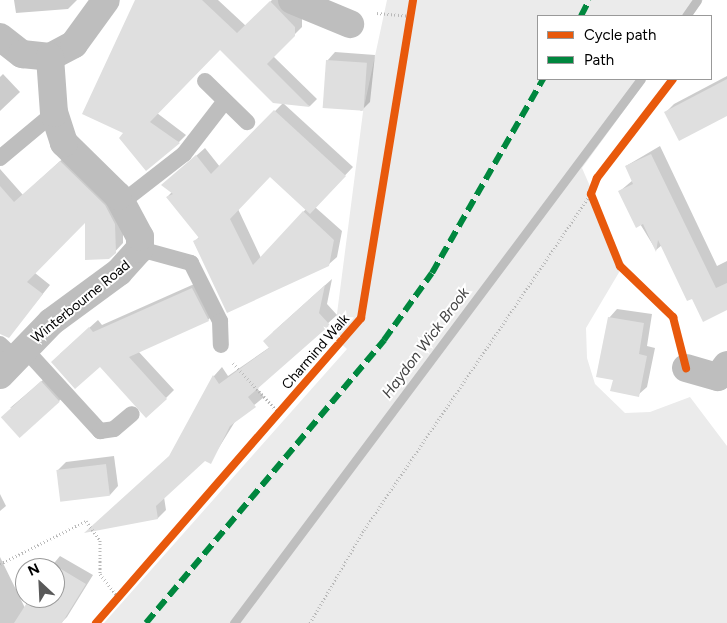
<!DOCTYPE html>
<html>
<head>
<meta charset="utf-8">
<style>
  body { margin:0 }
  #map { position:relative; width:727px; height:623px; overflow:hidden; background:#fff; font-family:Figtree,sans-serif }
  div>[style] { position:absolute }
  .green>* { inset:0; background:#ebebeb }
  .shadow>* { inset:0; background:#0003 }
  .stream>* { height:9px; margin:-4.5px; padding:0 4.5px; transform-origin:4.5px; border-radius:4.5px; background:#bebebe }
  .building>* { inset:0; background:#dfdfdf; transform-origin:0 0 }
  .path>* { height:3px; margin-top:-1.5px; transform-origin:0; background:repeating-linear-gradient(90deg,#b9b9b9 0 1px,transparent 0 3.5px) }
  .service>* { height:16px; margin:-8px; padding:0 8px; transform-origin:8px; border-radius:8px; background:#bebebe }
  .minor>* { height:28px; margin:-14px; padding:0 14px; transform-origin:14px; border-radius:14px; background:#bebebe }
  .quiet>* { height:6px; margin-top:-3px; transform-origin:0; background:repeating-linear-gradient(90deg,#00873e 0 12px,transparent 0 18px) }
  .cycleway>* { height:8px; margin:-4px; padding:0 4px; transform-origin:4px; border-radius:4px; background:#e8590c }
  span { translate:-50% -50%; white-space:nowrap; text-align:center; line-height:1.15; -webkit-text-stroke:4px #fff; paint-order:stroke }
  .street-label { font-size:14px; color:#000 }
  .water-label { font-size:15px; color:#434343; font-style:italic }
  .legend { position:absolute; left:537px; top:15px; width:175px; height:65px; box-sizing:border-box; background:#fff; border:1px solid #999; margin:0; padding:6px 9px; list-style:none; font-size:15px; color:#000 }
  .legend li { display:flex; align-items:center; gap:10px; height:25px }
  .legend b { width:25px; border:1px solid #999 }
  .north { position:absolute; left:15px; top:558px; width:50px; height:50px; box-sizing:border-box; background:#fff; border:1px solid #999; border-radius:50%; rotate:335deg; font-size:14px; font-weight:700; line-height:20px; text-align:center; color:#000 }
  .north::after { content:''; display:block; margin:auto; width:18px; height:22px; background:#595959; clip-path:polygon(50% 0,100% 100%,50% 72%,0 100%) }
</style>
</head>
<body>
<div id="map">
  <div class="green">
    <i style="clip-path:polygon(387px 0,703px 0,692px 16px,538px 16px,538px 79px,647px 79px,582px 168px,624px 264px,586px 328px,587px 358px,595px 384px,625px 413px,650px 412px,690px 397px,727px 446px,727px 623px,104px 623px,347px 349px,334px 337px,363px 112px)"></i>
  </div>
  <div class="shadow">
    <i style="clip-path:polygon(14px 0,77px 0,68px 9px,16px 13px)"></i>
    <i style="clip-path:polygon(evenodd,137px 0,218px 0,246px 26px,272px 0,284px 0,302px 19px,302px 27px,273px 56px,317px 99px,310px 106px,283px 103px,353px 167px,315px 207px,342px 231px,337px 257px,328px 265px,228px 311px,194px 242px,199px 237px,167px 197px,172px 192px,163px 185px,205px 148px,220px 167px,283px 103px,220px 49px,157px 113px,186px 135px,179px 142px,125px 132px,137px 0,270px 176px,306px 209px,261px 258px,238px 209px,270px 176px)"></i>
    <i style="clip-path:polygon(335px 52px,375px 55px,370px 102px,361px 111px,327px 61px)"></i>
    <i style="clip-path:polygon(3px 74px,20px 92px,0 111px,0 77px)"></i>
    <i style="clip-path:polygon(727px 76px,727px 114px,665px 113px,674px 104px)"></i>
    <i style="clip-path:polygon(660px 146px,717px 266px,727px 261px,727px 309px,692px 297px,662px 245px,656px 250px,620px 191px,633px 180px,626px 166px)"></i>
    <i style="clip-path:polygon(69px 153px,123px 215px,123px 243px,109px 258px,86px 220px,35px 273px,50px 285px,12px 332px,0 323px,0 169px,23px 195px)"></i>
    <i style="clip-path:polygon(332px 279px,327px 304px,337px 315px,257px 388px,264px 397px,236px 420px,210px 462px,205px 460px,164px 497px,166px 510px,158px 518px,88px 531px,171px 455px,214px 376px,222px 367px,228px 376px,270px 347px,273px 332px)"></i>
    <i style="clip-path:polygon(201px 281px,216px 312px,208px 320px,138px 351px,174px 390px,166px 398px,100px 365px,60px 354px,98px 320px,102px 325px)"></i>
    <i style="clip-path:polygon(617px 309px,652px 314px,647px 346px,655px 348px,647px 387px,638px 395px,614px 379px,609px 318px)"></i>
    <i style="clip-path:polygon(50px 374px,68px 393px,59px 401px,10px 408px)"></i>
    <i style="clip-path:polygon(114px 456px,118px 486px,110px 495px,57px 471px,66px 462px)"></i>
    <i style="clip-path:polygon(0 494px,6px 506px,0 511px)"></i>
    <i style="clip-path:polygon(60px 556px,93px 575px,67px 617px,61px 623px,0 623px,0 557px,25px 608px,31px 598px,55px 598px,55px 568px,50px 568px)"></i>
  </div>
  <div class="stream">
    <i style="left:686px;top:16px;width:19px;rotate:-55deg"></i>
    <i style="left:234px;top:623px;width:679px;rotate:-53.2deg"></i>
  </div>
  <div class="building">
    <i style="clip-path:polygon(135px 0,202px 0,237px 33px,270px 1px,295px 27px,295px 36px,267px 64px,310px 107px,273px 103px,220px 50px,150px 122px,180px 143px,146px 171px,119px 138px,123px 133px,82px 114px)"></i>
    <i style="left:326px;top:60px;width:41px;height:48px;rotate:4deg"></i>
    <i style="clip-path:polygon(727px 79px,727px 116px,679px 141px,664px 112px)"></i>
    <i style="clip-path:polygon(274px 110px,346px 176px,310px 214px,270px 177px,230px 219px,253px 265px,303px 211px,334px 240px,329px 266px,227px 313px,193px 241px,199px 238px,166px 197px,173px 194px,161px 185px,196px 155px,211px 174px)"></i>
    <i style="clip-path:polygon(651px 154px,716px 288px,727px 283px,727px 310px,703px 322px,692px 299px,687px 301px,658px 240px,656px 252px,643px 224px,636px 228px,618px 191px,633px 184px,625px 166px)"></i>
    <i style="clip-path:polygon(60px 161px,105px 205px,115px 224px,116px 253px,109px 259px,85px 260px,85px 223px,27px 282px,43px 294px,9px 338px,0 334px,0 186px,14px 202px)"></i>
    <i style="clip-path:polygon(325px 285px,319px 313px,330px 325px,248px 397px,256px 407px,230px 426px,211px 464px,205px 461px,156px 506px,158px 519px,84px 533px,169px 456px,213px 375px,219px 384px,269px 348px,263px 341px)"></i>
    <i style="clip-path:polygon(192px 288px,209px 321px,129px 357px,167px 399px,146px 418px,100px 367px,75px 389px,51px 362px,89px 327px,93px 332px)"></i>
    <i style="clip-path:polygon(608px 317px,644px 323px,639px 354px,647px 356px,639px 397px,610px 391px,613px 380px,596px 377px)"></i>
    <i style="left:41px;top:381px;width:28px;height:54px;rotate:48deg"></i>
    <i style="left:106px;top:464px;width:32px;height:50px;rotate:83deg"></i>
    <i style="clip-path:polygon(51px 563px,86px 584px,62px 623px,14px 623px,30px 598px,55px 598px,55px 568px,48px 568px)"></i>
  </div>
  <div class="path">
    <i style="left:377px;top:13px;width:34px;rotate:5deg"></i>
    <i style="left:233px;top:363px;width:69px;rotate:47.3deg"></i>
    <i style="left:0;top:564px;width:96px;rotate:-26.6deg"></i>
    <i style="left:86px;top:521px;width:24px;rotate:54deg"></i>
    <i style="left:100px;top:540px;width:34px;rotate:90deg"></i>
    <i style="left:100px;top:574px;width:31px;rotate:52deg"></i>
    <i style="left:310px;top:623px;width:108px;rotate:-59.9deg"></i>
    <i style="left:364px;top:530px;width:405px;rotate:-56deg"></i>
  </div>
  <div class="service">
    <i style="left:205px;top:81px;width:59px;rotate:44.3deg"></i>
    <i style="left:0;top:158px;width:70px;rotate:-39.8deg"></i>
    <i style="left:121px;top:203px;width:80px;rotate:-37.9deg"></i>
    <i style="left:184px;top:154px;width:67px;rotate:-52.3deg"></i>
    <i style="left:140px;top:249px;width:53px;rotate:15.4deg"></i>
    <i style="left:191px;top:263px;width:65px;rotate:63.4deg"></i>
    <i style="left:220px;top:321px;width:24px;rotate:88deg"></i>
    <i style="left:0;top:344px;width:21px;rotate:43deg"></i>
    <i style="left:24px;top:348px;width:113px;rotate:47.5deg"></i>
    <i style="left:100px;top:431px;width:14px;rotate:-8deg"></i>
    <i style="left:114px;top:429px;width:23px;rotate:-40deg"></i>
  </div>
  <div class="minor">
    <i style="left:292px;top:0;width:63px;rotate:22.5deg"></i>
    <i style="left:0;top:37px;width:28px;rotate:38deg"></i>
    <i style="left:22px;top:54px;width:28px;rotate:6deg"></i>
    <i style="left:50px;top:57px;width:27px;rotate:-28deg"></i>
    <i style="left:74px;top:44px;width:54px;rotate:-54deg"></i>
    <i style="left:686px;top:368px;width:33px;rotate:16deg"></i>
    <i style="left:718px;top:377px;width:15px;rotate:-53deg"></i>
    <i style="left:0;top:375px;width:74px;rotate:-46.1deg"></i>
    <i style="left:51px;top:322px;width:84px;rotate:-36.3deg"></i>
    <i style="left:119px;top:272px;width:31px;rotate:-48deg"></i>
    <i style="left:140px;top:249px;width:12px;rotate:-90deg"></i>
    <i style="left:140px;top:237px;width:47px;rotate:-118.2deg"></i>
    <i style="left:118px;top:196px;width:76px;rotate:-135.5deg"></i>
    <i style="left:64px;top:143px;width:32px;rotate:-108deg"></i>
    <i style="left:54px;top:113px;width:56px;rotate:-94.1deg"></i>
  </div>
  <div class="quiet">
    <i style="left:581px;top:16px;width:18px;rotate:-63deg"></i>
    <i style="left:146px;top:623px;width:370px;rotate:-49.9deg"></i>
    <i style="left:384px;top:340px;width:82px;rotate:-54.4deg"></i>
    <i style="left:432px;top:273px;width:224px;rotate:-60.2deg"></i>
  </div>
  <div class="cycleway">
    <i style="left:673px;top:79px;width:125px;rotate:127.5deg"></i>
    <i style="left:597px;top:178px;width:17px;rotate:111deg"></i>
    <i style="left:591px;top:194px;width:78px;rotate:68.1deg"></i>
    <i style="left:620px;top:266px;width:74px;rotate:43.9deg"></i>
    <i style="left:673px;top:317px;width:53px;rotate:75.7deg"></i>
    <i style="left:96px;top:623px;width:404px;rotate:-49deg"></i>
    <i style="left:361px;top:318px;width:322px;rotate:-80.7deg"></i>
  </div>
  <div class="street-label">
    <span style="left:81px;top:302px;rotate:-39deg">Winterbourne Road</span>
    <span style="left:316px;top:352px;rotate:-49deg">Charmind Walk</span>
  </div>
  <div class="water-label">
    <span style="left:426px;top:343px;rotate:-53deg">Haydon Wick Brook</span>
  </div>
  <ul class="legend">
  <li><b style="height:6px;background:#e8590c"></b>Cycle path</li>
  <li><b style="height:6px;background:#00873e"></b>Path</li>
  </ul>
  <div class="north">N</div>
</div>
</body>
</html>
